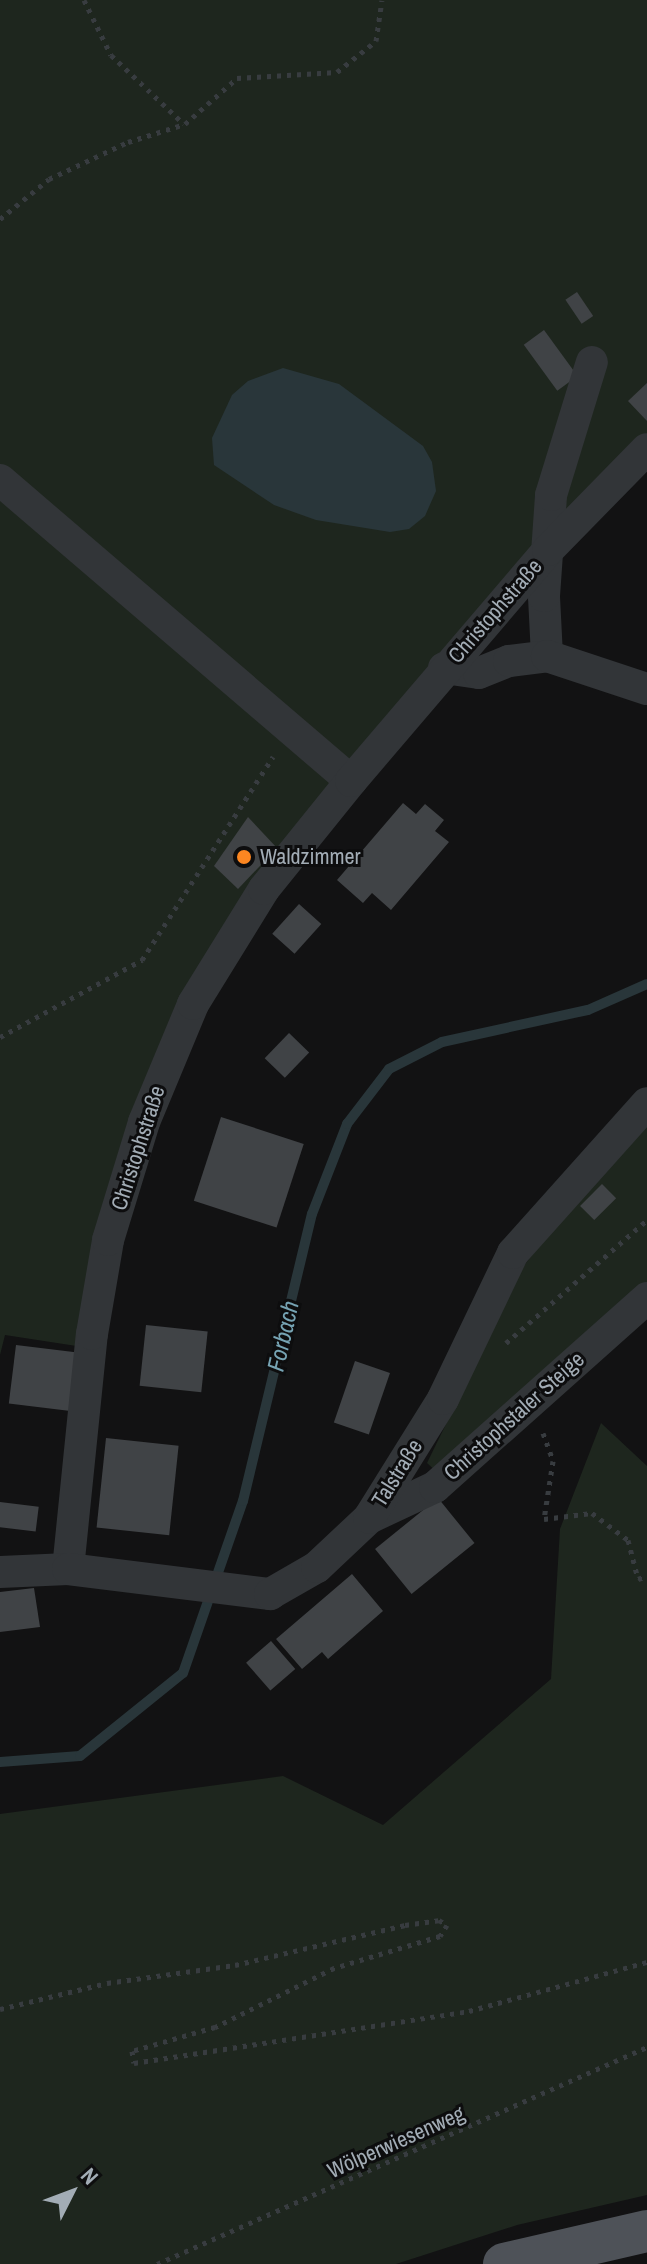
<!DOCTYPE html>
<html>
<head>
<meta charset="utf-8">
<style>
  body { margin:0 }
  #map { position:relative; width:647px; height:2264px; overflow:hidden; background:#121213; font-family:"Archivo Narrow",sans-serif }
  div>[style] { position:absolute }
  .green>* { inset:0; background:#1e261e }
  .water>* { inset:0; background:#29363a }
  .stream>* { height:10px; margin:-5px; padding:0 5px; transform-origin:5px; border-radius:5px; background:#29363a }
  .building>* { inset:0; background:#404346; transform-origin:0 0 }
  .path>* { height:5px; margin-top:-2.5px; transform-origin:0; background:repeating-linear-gradient(90deg,#383c40 0 4px,transparent 0 10px) }
  .minor>* { height:32px; margin:-16px; padding:0 16px; transform-origin:16px; border-radius:16px; background:#323538 }
  .major>* { height:42px; margin:-21px; padding:0 21px; transform-origin:21px; border-radius:21px; background:#4e5258 }
  .dots>* { width:22px; height:22px; translate:-50% -50%; box-sizing:border-box; border:4px solid #0d0d0e; border-radius:50% }
  span { translate:-50% -50%; white-space:nowrap; text-align:center; line-height:1.15; -webkit-text-stroke:6px #0d0d0e; paint-order:stroke }
  .street-label { font-size:22px; color:#a2acb5 }
  .poi-label { font-size:22px; color:#a2acb5 }
  .left { translate:0 -50%; text-align:left }
  .water-label { font-size:24px; color:#76a3b3; font-style:italic }
  .north { position:absolute; left:32px; top:2152px; width:80px; height:80px; -webkit-text-stroke:6px #0d0d0e; paint-order:stroke; rotate:48deg; font-size:22px; font-weight:700; line-height:32px; text-align:center; color:#a2acb5 }
  .north::after { content:''; display:block; margin:auto; width:28px; height:36px; background:#a2acb5; clip-path:polygon(50% 0,100% 100%,50% 72%,0 100%) }
</style>
</head>
<body>
<div id="map">
  <div class="green">
    <i style="clip-path:polygon(0 0,647px 0,647px 463px,387px 743px,242px 934px,158px 1089px,96px 1349px,5px 1335px,0 1355px)"></i>
    <i style="clip-path:polygon(647px 1126px,647px 1287px,438px 1473px,427px 1463px,522px 1268px,564px 1213px)"></i>
    <i style="clip-path:polygon(601px 1423px,647px 1466px,647px 2195px,517px 2225px,396px 2264px,0 2264px,0 1814px,283px 1776px,383px 1825px,551px 1679px,560px 1529px)"></i>
  </div>
  <div class="water">
    <i style="clip-path:polygon(283px 368px,339px 384px,423px 446px,432px 462px,436px 491px,425px 516px,409px 529px,390px 532px,316px 520px,274px 505px,214px 465px,212px 438px,232px 395px,248px 381px)"></i>
  </div>
  <div class="stream">
    <i style="left:0;top:1762px;width:80px;rotate:-4.3deg"></i>
    <i style="left:80px;top:1756px;width:132px;rotate:-38.9deg"></i>
    <i style="left:183px;top:1673px;width:182px;rotate:-70.8deg"></i>
    <i style="left:243px;top:1501px;width:295px;rotate:-76.5deg"></i>
    <i style="left:312px;top:1214px;width:97px;rotate:-68.7deg"></i>
    <i style="left:347px;top:1124px;width:69px;rotate:-52.6deg"></i>
    <i style="left:389px;top:1069px;width:59px;rotate:-27deg"></i>
    <i style="left:442px;top:1042px;width:149px;rotate:-12.4deg"></i>
    <i style="left:588px;top:1010px;width:64px;rotate:-23.8deg"></i>
  </div>
  <div class="building">
    <i style="left:577px;top:292px;width:29px;height:14px;rotate:56deg"></i>
    <i style="left:544px;top:330px;width:57px;height:25px;rotate:54deg"></i>
    <i style="clip-path:polygon(647px 383px,647px 421px,628px 401px)"></i>
    <i style="clip-path:polygon(403px 803px,416px 814px,425px 804px,444px 820px,435px 831px,449px 842px,391px 910px,372px 893px,363px 903px,337px 880px)"></i>
    <i style="clip-path:polygon(248px 817px,277px 848px,238px 889px,214px 866px)"></i>
    <i style="left:299px;top:904px;width:30px;height:40px;rotate:42deg"></i>
    <i style="left:289px;top:1033px;width:28px;height:35px;rotate:44deg"></i>
    <i style="left:221px;top:1117px;width:87px;height:88px;rotate:18deg"></i>
    <i style="left:602px;top:1184px;width:20px;height:31px;rotate:45deg"></i>
    <i style="left:146px;top:1325px;width:62px;height:61px;rotate:6deg"></i>
    <i style="left:16px;top:1345px;width:62px;height:59px;rotate:7deg"></i>
    <i style="left:355px;top:1361px;width:37px;height:65px;rotate:19deg"></i>
    <i style="left:106px;top:1438px;width:73px;height:90px;rotate:6deg"></i>
    <i style="left:438px;top:1498px;width:58px;height:81px;rotate:51deg"></i>
    <i style="left:0;top:1502px;width:39px;height:25px;rotate:7deg"></i>
    <i style="clip-path:polygon(352px 1574px,383px 1611px,328px 1659px,322px 1652px,302px 1669px,276px 1639px)"></i>
    <i style="clip-path:polygon(34px 1588px,40px 1627px,0 1632px,0 1592px)"></i>
    <i style="left:271px;top:1641px;width:37px;height:33px;rotate:49deg"></i>
  </div>
  <div class="path">
    <i style="left:84px;top:0;width:61px;rotate:63.9deg"></i>
    <i style="left:111px;top:55px;width:100px;rotate:43.4deg"></i>
    <i style="left:0;top:219px;width:63px;rotate:-39.2deg"></i>
    <i style="left:49px;top:179px;width:87px;rotate:-25.1deg"></i>
    <i style="left:128px;top:142px;width:60px;rotate:-17.5deg"></i>
    <i style="left:185px;top:124px;width:69px;rotate:-41.5deg"></i>
    <i style="left:237px;top:78px;width:100px;rotate:-3.4deg"></i>
    <i style="left:337px;top:72px;width:50px;rotate:-38.5deg"></i>
    <i style="left:376px;top:41px;width:41px;rotate:-81.7deg"></i>
    <i style="left:0;top:1037px;width:162px;rotate:-28.5deg"></i>
    <i style="left:142px;top:960px;width:242px;rotate:-57.2deg"></i>
    <i style="left:506px;top:1343px;width:187px;rotate:-41.1deg"></i>
    <i style="left:543px;top:1433px;width:30px;rotate:70deg"></i>
    <i style="left:553px;top:1461px;width:59px;rotate:98.8deg"></i>
    <i style="left:544px;top:1519px;width:48px;rotate:-7.1deg"></i>
    <i style="left:592px;top:1513px;width:45px;rotate:36.9deg"></i>
    <i style="left:628px;top:1540px;width:40px;rotate:75.6deg"></i>
    <i style="left:638px;top:1579px;width:9px;rotate:-18deg"></i>
    <i style="left:0;top:2009px;width:110px;rotate:-13.7deg"></i>
    <i style="left:107px;top:1983px;width:129px;rotate:-8deg"></i>
    <i style="left:235px;top:1965px;width:175px;rotate:-13.2deg"></i>
    <i style="left:405px;top:1925px;width:34px;rotate:-8deg"></i>
    <i style="left:439px;top:1920px;width:9px;rotate:32deg"></i>
    <i style="left:447px;top:1925px;width:13px;rotate:122deg"></i>
    <i style="left:440px;top:1936px;width:111px;rotate:163.2deg"></i>
    <i style="left:334px;top:1968px;width:133px;rotate:153.6deg"></i>
    <i style="left:215px;top:2027px;width:86px;rotate:163.9deg"></i>
    <i style="left:132px;top:2051px;width:12px;rotate:81deg"></i>
    <i style="left:134px;top:2063px;width:339px;rotate:-8.8deg"></i>
    <i style="left:469px;top:2011px;width:185px;rotate:-15.4deg"></i>
    <i style="left:157px;top:2264px;width:536px;rotate:-23.89deg"></i>
  </div>
  <div class="minor">
    <i style="left:0;top:480px;width:462px;rotate:40.6deg"></i>
    <i style="left:547px;top:656px;width:60px;rotate:-92.9deg"></i>
    <i style="left:544px;top:596px;width:101px;rotate:-86deg"></i>
    <i style="left:551px;top:495px;width:139px;rotate:-72.9deg"></i>
    <i style="left:444px;top:668px;width:35px;rotate:8deg"></i>
    <i style="left:479px;top:673px;width:32px;rotate:-22deg"></i>
    <i style="left:509px;top:661px;width:38px;rotate:-7deg"></i>
    <i style="left:547px;top:656px;width:105px;rotate:18.3deg"></i>
    <i style="left:369px;top:1518px;width:73px;rotate:-25.2deg"></i>
    <i style="left:435px;top:1487px;width:284px;rotate:-41.7deg"></i>
    <i style="left:68px;top:1569px;width:236px;rotate:-84.2deg"></i>
    <i style="left:92px;top:1334px;width:95px;rotate:-80.3deg"></i>
    <i style="left:108px;top:1240px;width:123px;rotate:-73deg"></i>
    <i style="left:144px;top:1122px;width:128px;rotate:-67.4deg"></i>
    <i style="left:193px;top:1004px;width:135px;rotate:-58.3deg"></i>
    <i style="left:264px;top:889px;width:139px;rotate:-51.1deg"></i>
    <i style="left:351px;top:781px;width:304px;rotate:-49.5deg"></i>
    <i style="left:548px;top:550px;width:141px;rotate:-45.6deg"></i>
    <i style="left:0;top:1572px;width:68px;rotate:-2.5deg"></i>
    <i style="left:68px;top:1569px;width:204px;rotate:7.1deg"></i>
    <i style="left:270px;top:1594px;width:54px;rotate:-29.9deg"></i>
    <i style="left:317px;top:1567px;width:71px;rotate:-43.3deg"></i>
    <i style="left:369px;top:1518px;width:140px;rotate:-58.1deg"></i>
    <i style="left:443px;top:1399px;width:162px;rotate:-64.4deg"></i>
    <i style="left:513px;top:1253px;width:201px;rotate:-48.2deg"></i>
  </div>
  <div class="major">
    <i style="left:504px;top:2264px;width:147px;rotate:-13deg"></i>
  </div>
  <div class="dots">
    <i style="left:244px;top:857px;background:#fc8621"></i>
  </div>
  <div class="street-label">
    <span style="left:495px;top:611px;rotate:-49deg">Christophstraße</span>
    <span style="left:138px;top:1148px;rotate:-72deg">Christophstraße</span>
    <span style="left:514px;top:1416px;rotate:-42deg">Christophstaler Steige</span>
    <span style="left:397px;top:1473px;rotate:-58deg">Talstraße</span>
    <span style="left:396px;top:2142px;rotate:-24deg">Wölperwiesenweg</span>
  </div>
  <div class="poi-label">
    <span class="left" style="left:260px;top:857px">Waldzimmer</span>
  </div>
  <div class="water-label">
    <span style="left:283px;top:1336px;rotate:-77deg">Forbach</span>
  </div>
  <div class="north">N</div>
</div>
</body>
</html>
